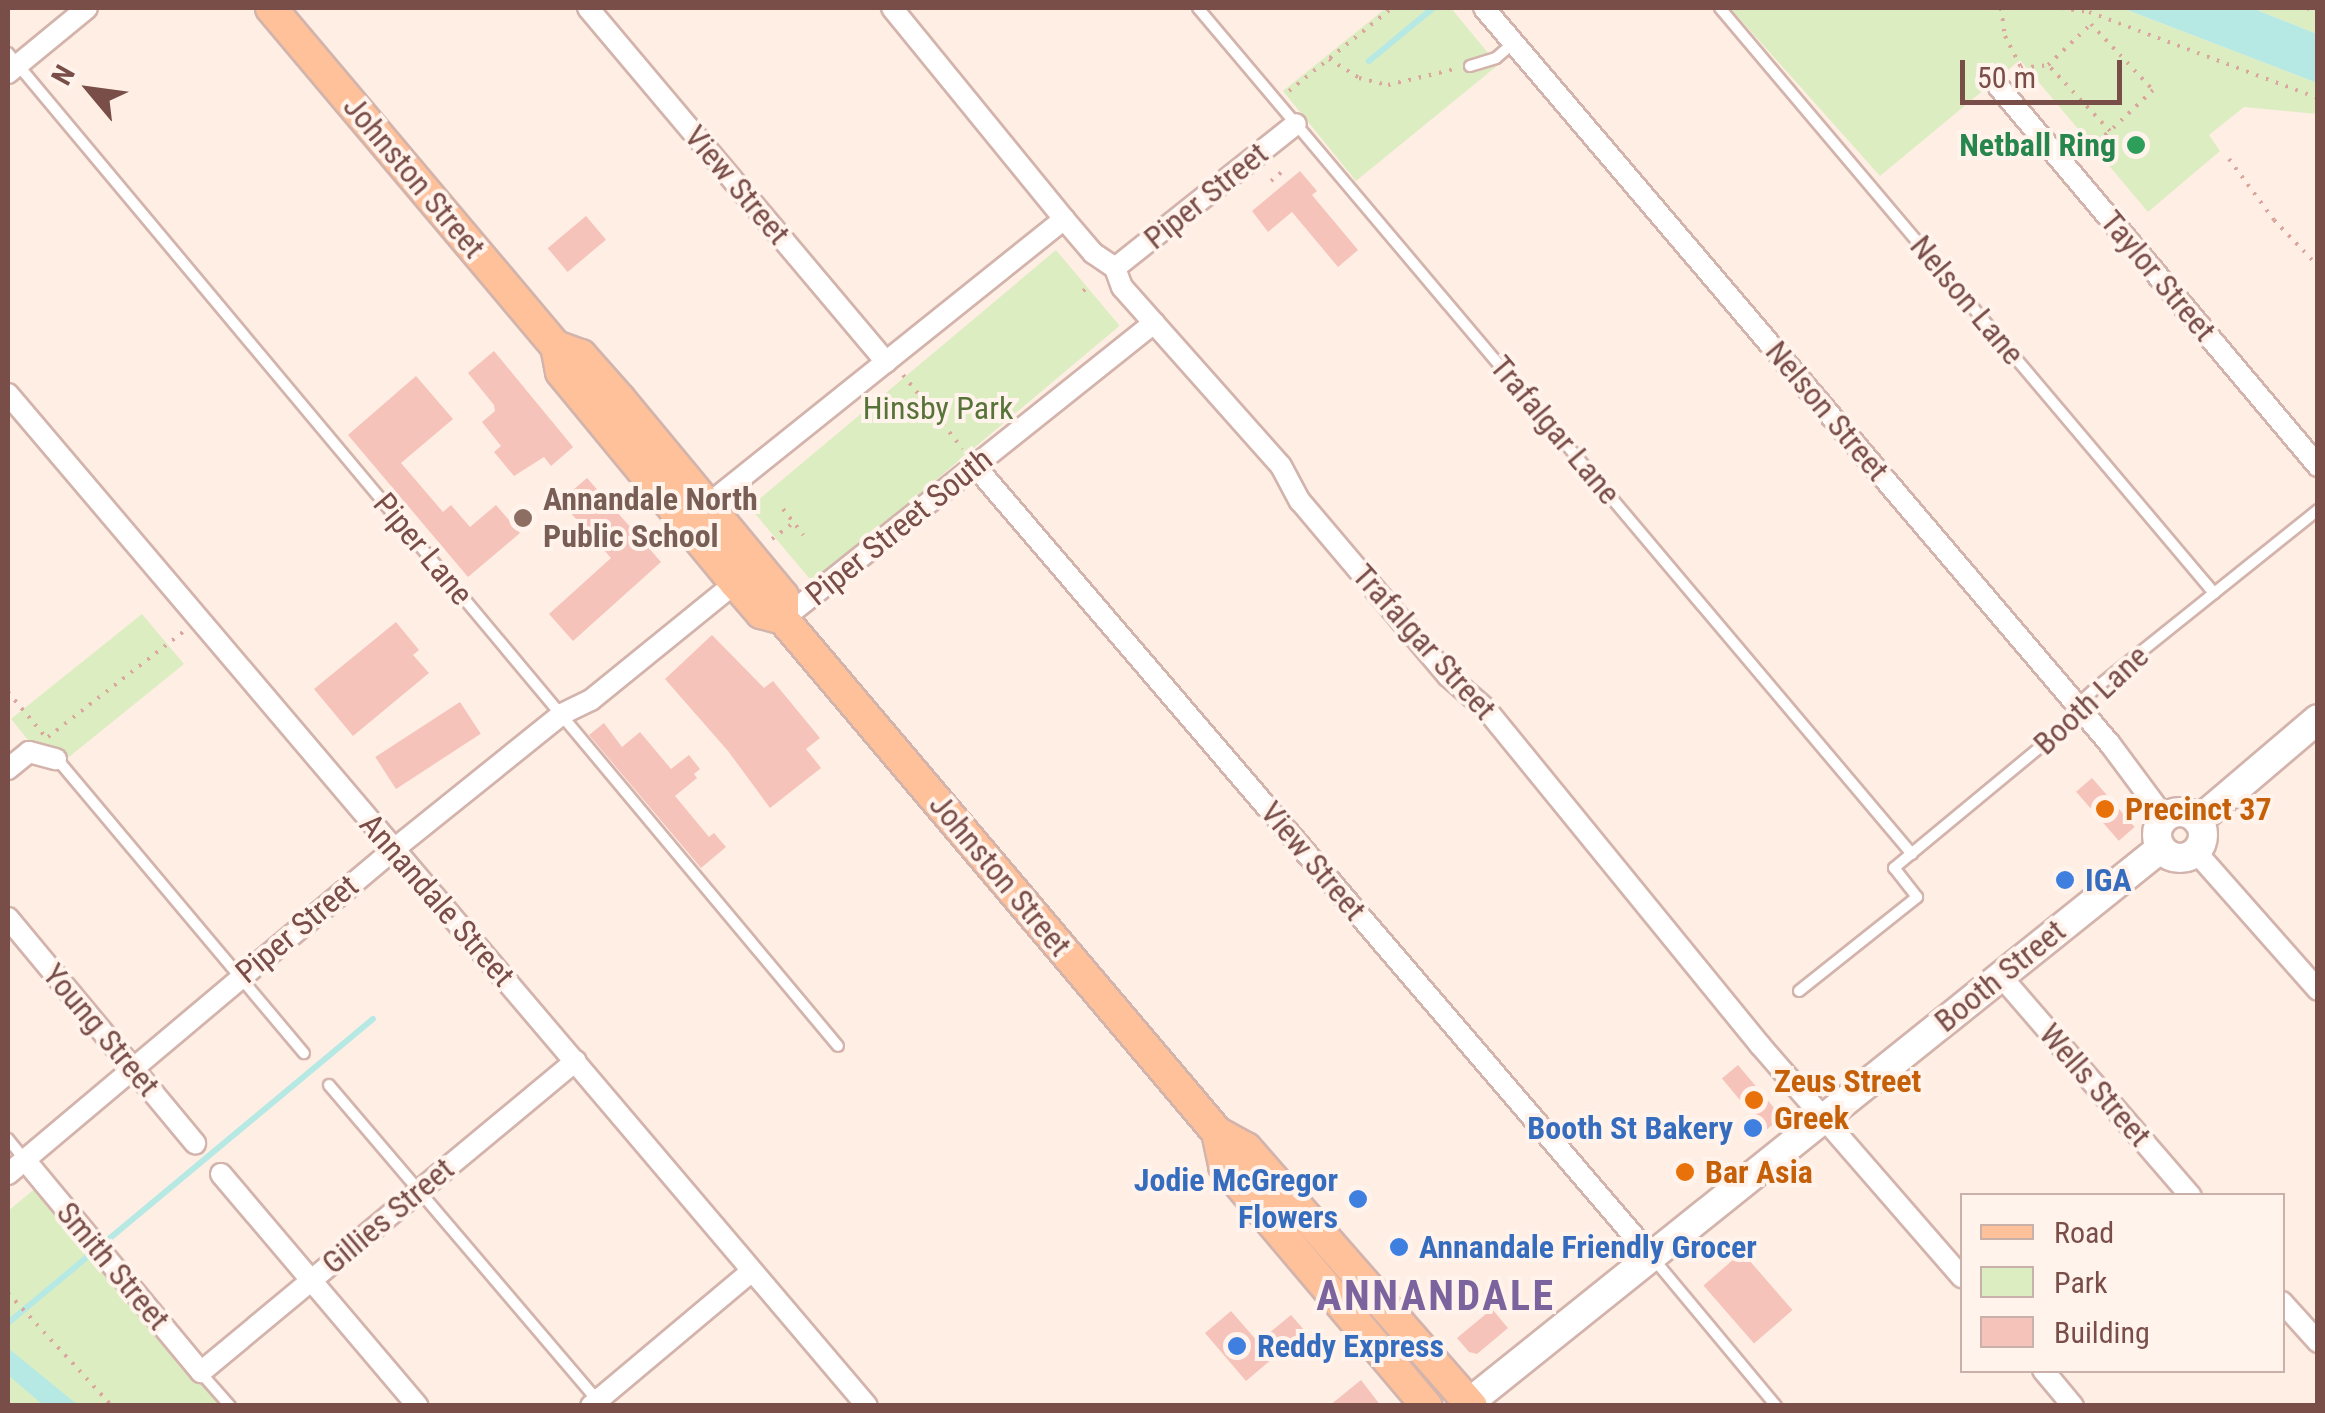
<!DOCTYPE html>
<style>
body{margin:0}
#map{position:relative;width:2325px;height:1413px;overflow:hidden;background:#feeee4;font-family:"Roboto Condensed",sans-serif}
div>[style]{position:absolute}
.green>*{inset:0;background:#ddedc2;transform-origin:0 0}
.water>*{inset:0;background:#b7e9e4}
.stream>*{height:6px;margin:-3px;padding:0 3px;transform-origin:3px;border-radius:3px;background:#b7e9e4}
.building>*{inset:0;background:#f5c3ba;transform-origin:0 0}
.path>*{height:4px;margin-top:-2px;transform-origin:0;background:repeating-linear-gradient(90deg,#dba69d 0 2.5px,transparent 0 10.5px)}
.roads{filter:drop-shadow(2px 0 #d3b4ac) drop-shadow(-2px 0 #d3b4ac) drop-shadow(0 2px #d3b4ac) drop-shadow(0 -2px #d3b4ac)}
.service>*{height:10px;margin:-5px;padding:0 5px;transform-origin:5px;border-radius:5px;background:#fff}
.minor>*{height:20px;margin:-10px;padding:0 10px;transform-origin:10px;border-radius:10px;background:#fff}
.secondary>*{height:28px;margin:-14px;padding:0 14px;transform-origin:14px;border-radius:14px;background:#fff}
.secondary>.ring{margin:-14px;padding:0;box-sizing:content-box;background:none;border:28px solid #fff;border-radius:50%}
.primary>*{height:30px;margin:-15px;padding:0 15px;transform-origin:15px;border-radius:15px;background:#ffc19a}
.dots>*{width:28px;height:28px;translate:-50% -50%;box-sizing:border-box;border:5px solid #fff3ec;border-radius:50%}
span{translate:-50% -50%;white-space:nowrap;text-align:center;line-height:1.15;-webkit-text-stroke:8px #fff3ec;paint-order:stroke}
.leisure-label{font-size:32px;color:#27864d;font-weight:700}
.right{translate:-100% -50%;text-align:right}
.street-label{font-size:32px;color:#794d48}
.park-label{font-size:32px;color:#587339}
.education-label{font-size:32px;color:#785e54;font-weight:700}
.left{translate:0 -50%;text-align:left}
.food-label{font-size:32px;color:#c56008;font-weight:700}
.shop-label{font-size:32px;color:#366cbe;font-weight:700}
.district-label{font-size:42px;color:#7b639d;font-weight:700;letter-spacing:2.5px}
.frame{position:absolute;inset:0;border:10px solid #794d48;pointer-events:none}
.legend{position:absolute;left:1960px;top:1193px;width:325px;height:180px;box-sizing:border-box;background:#fff3ec;border:2px solid #c9b1aa;margin:0;padding:12px 18px;list-style:none;font-size:30px;color:#794d48}
.legend li{display:flex;align-items:center;gap:20px;height:50px}
.legend b{width:50px;border:2px solid #c9b1aa}
.north{position:absolute;left:40px;top:40px;width:100px;height:100px;-webkit-text-stroke:8px #fff3ec;paint-order:stroke;rotate:299deg;font-size:28px;font-weight:700;line-height:40px;text-align:center;color:#794d48}
.north::after{content:'';display:block;margin:auto;width:35px;height:45px;background:#794d48;clip-path:polygon(50% 0,100% 100%,50% 72%,0 100%)}
.scale{position:absolute;left:1960px;top:60px;width:162px;height:45px;box-sizing:border-box;border:5px solid #794d48;border-top:0;padding-left:12px;font-size:30px;line-height:35px;white-space:nowrap;color:#794d48;-webkit-text-stroke:8px #fff3ec;paint-order:stroke}
</style>
<div id="map">
<div class="green">
<i style="clip-path:polygon(1386px 8px,1451px 8px,1498px 65px,1356px 181px,1283px 91px)"></i>
<i style="clip-path:polygon(1730px 8px,2122px 8px,2317px 83px,2317px 114px,2244px 107px,2209px 135px,2220px 151px,2148px 212px,2020px 60px,1880px 176px)"></i>
<i style="clip-path:polygon(2252px 8px,2317px 8px,2317px 34px)"></i>
<i style="left:1056px;top:250px;width:99px;height:400px;rotate:50deg"></i>
<i style="clip-path:polygon(142px 614px,184px 664px,69px 757px,61px 749px,33px 746px,11px 719px)"></i>
<i style="clip-path:polygon(43px 1182px,233px 1405px,8px 1406px,8px 1211px)"></i>
</div>
<div class="water">
<i style="clip-path:polygon(2122px 8px,2252px 8px,2317px 34px,2317px 83px)"></i>
<i style="clip-path:polygon(8px 1348px,78px 1405px,43px 1405px,8px 1375px)"></i>
</div>
<div class="stream">
<i style="left:1369px;top:61px;width:83px;rotate:-39.6deg"></i>
<i style="left:8px;top:1323px;width:475px;rotate:-39.8deg"></i>
</div>
<div class="building">
<i style="clip-path:polygon(1300px 171px,1317px 191px,1312px 195px,1358px 250px,1338px 267px,1292px 212px,1268px 232px,1252px 211px)"></i>
<i style="left:586px;top:216px;width:31px;height:50px;rotate:50deg"></i>
<i style="clip-path:polygon(494px 351px,573px 447px,551px 466px,544px 457px,514px 476px,494px 452px,501px 446px,482px 422px,495px 411px,494px 405px,468px 373px)"></i>
<i style="clip-path:polygon(416px 376px,453px 419px,401px 463px,443px 512px,451px 505px,470px 527px,496px 505px,520px 533px,468px 577px,348px 435px)"></i>
<i style="clip-path:polygon(587px 478px,661px 562px,573px 641px,549px 614px,611px 558px,560px 501px)"></i>
<i style="clip-path:polygon(396px 622px,419px 650px,413px 655px,429px 673px,353px 736px,314px 689px)"></i>
<i style="clip-path:polygon(712px 635px,764px 688px,773px 681px,820px 738px,806px 749px,821px 768px,770px 808px,728px 751px,665px 679px)"></i>
<i style="left:460px;top:702px;width:38px;height:101px;rotate:57deg"></i>
<i style="clip-path:polygon(604px 723px,622px 747px,640px 732px,671px 769px,689px 755px,700px 769px,694px 774px,697px 778px,675px 796px,709px 837px,714px 833px,726px 847px,701px 868px,589px 735px)"></i>
<i style="left:2092px;top:778px;width:65px;height:21px;rotate:49deg"></i>
<i style="left:1738px;top:1065px;width:68px;height:21px;rotate:50deg"></i>
<i style="left:1742px;top:1252px;width:77px;height:51px;rotate:49deg"></i>
<i style="clip-path:polygon(1492px 1309px,1508px 1328px,1477px 1354px,1469px 1352px,1457px 1338px)"></i>
<i style="clip-path:polygon(1231px 1311px,1258px 1342px,1291px 1315px,1305px 1331px,1246px 1381px,1205px 1333px)"></i>
<i style="clip-path:polygon(1361px 1380px,1381px 1406px,1329px 1406px)"></i>
</div>
<div class="path">
<i style="left:2001px;top:8px;width:28px;rotate:82deg"></i>
<i style="left:2005px;top:36px;width:36px;rotate:63deg"></i>
<i style="left:2021px;top:68px;width:11px;rotate:112deg"></i>
<i style="left:2061px;top:8px;width:28px;rotate:8deg"></i>
<i style="left:2089px;top:12px;width:245px;rotate:20.6deg"></i>
<i style="left:2307px;top:8px;width:12px;rotate:20deg"></i>
<i style="left:1329px;top:59px;width:36px;rotate:32deg"></i>
<i style="left:1359px;top:78px;width:30px;rotate:14deg"></i>
<i style="left:1388px;top:85px;width:69px;rotate:-13.4deg"></i>
<i style="left:2021px;top:68px;width:27px;rotate:-6deg"></i>
<i style="left:2048px;top:65px;width:59px;rotate:-43.6deg"></i>
<i style="left:2091px;top:24px;width:91px;rotate:46.8deg"></i>
<i style="left:2153px;top:90px;width:59px;rotate:136.4deg"></i>
<i style="left:2110px;top:131px;width:91px;rotate:-133.2deg"></i>
<i style="left:1289px;top:91px;width:132px;rotate:-38.9deg"></i>
<i style="left:2089px;top:149px;width:28px;rotate:-41deg"></i>
<i style="left:2229px;top:159px;width:76px;rotate:53.6deg"></i>
<i style="left:2274px;top:220px;width:64px;rotate:46.3deg"></i>
<i style="left:1271px;top:181px;width:17px;rotate:-40deg"></i>
<i style="left:1083px;top:291px;width:9px;rotate:-36deg"></i>
<i style="left:903px;top:375px;width:95px;rotate:51deg"></i>
<i style="left:783px;top:509px;width:33px;rotate:52deg"></i>
<i style="left:772px;top:539px;width:31px;rotate:-37deg"></i>
<i style="left:8px;top:692px;width:56px;rotate:50.1deg"></i>
<i style="left:48px;top:737px;width:171px;rotate:-37.9deg"></i>
<i style="left:8px;top:1293px;width:154px;rotate:47.4deg"></i>
</div>
<div class="roads">
<div class="service">
<i style="left:1198px;top:8px;width:1107px;rotate:49.84deg"></i>
<i style="left:1720px;top:8px;width:766px;rotate:49.82deg"></i>
<i style="left:8px;top:53px;width:1294px;rotate:50.11deg"></i>
<i style="left:1470px;top:66px;width:27px;rotate:-17deg"></i>
<i style="left:1496px;top:58px;width:23px;rotate:-41deg"></i>
<i style="left:57px;top:759px;width:384px;rotate:50deg"></i>
<i style="left:1799px;top:991px;width:151px;rotate:-38.5deg"></i>
<i style="left:1917px;top:897px;width:37px;rotate:-128deg"></i>
<i style="left:1894px;top:868px;width:231px;rotate:-39.6deg"></i>
<i style="left:2072px;top:721px;width:25px;rotate:-61deg"></i>
<i style="left:2084px;top:699px;width:18px;rotate:-43deg"></i>
<i style="left:2097px;top:687px;width:283px;rotate:-38.7deg"></i>
<i style="left:329px;top:1085px;width:414px;rotate:49.6deg"></i>
<i style="left:8px;top:1139px;width:27px;rotate:51deg"></i>
<i style="left:1652px;top:1257px;width:194px;rotate:50.2deg"></i>
<i style="left:201px;top:1373px;width:44px;rotate:48.7deg"></i>
</div>
<div class="minor">
<i style="left:588px;top:8px;width:463px;rotate:49.9deg"></i>
<i style="left:892px;top:8px;width:272px;rotate:50.8deg"></i>
<i style="left:1064px;top:219px;width:45px;rotate:49.5deg"></i>
<i style="left:1093px;top:253px;width:27px;rotate:34deg"></i>
<i style="left:1115px;top:268px;width:20px;rotate:70deg"></i>
<i style="left:1122px;top:287px;width:239px;rotate:48.4deg"></i>
<i style="left:1281px;top:466px;width:40px;rotate:62deg"></i>
<i style="left:1300px;top:501px;width:229px;rotate:49.8deg"></i>
<i style="left:1448px;top:676px;width:50px;rotate:41deg"></i>
<i style="left:1486px;top:709px;width:434px;rotate:50.8deg"></i>
<i style="left:1760px;top:1045px;width:308px;rotate:49deg"></i>
<i style="left:1484px;top:8px;width:966px;rotate:49.62deg"></i>
<i style="left:2110px;top:744px;width:92px;rotate:53.4deg"></i>
<i style="left:8px;top:73px;width:102px;rotate:-39.4deg"></i>
<i style="left:1998px;top:86px;width:497px;rotate:49.9deg"></i>
<i style="left:1115px;top:268px;width:231px;rotate:-38.5deg"></i>
<i style="left:8px;top:394px;width:1327px;rotate:49.67deg"></i>
<i style="left:975px;top:466px;width:1040px;rotate:49.45deg"></i>
<i style="left:706px;top:506px;width:459px;rotate:-38.7deg"></i>
<i style="left:783px;top:619px;width:475px;rotate:-38.6deg"></i>
<i style="left:8px;top:769px;width:27px;rotate:-39deg"></i>
<i style="left:29px;top:752px;width:28px;rotate:15deg"></i>
<i style="left:2196px;top:852px;width:184px;rotate:48.5deg"></i>
<i style="left:8px;top:918px;width:293px;rotate:50.3deg"></i>
<i style="left:2000px;top:975px;width:292px;rotate:49.2deg"></i>
<i style="left:25px;top:1160px;width:276px;rotate:50.3deg"></i>
<i style="left:201px;top:1372px;width:487px;rotate:-39.7deg"></i>
<i style="left:8px;top:1174px;width:503px;rotate:-40.08deg"></i>
<i style="left:393px;top:850px;width:217px;rotate:-38.8deg"></i>
<i style="left:562px;top:714px;width:32px;rotate:-26deg"></i>
<i style="left:591px;top:700px;width:186px;rotate:-39.1deg"></i>
<i style="left:221px;top:1174px;width:304px;rotate:49.7deg"></i>
<i style="left:2282px;top:1302px;width:54px;rotate:48deg"></i>
<i style="left:2043px;top:1370px;width:47px;rotate:50.2deg"></i>
<i style="left:591px;top:1406px;width:210px;rotate:-40deg"></i>
</div>
<div class="secondary">
<i class="ring" style="left:2157px;top:812px;width:18px;height:18px"></i>
<i style="left:2198px;top:821px;width:157px;rotate:-40.4deg"></i>
<i style="left:1465px;top:1406px;width:892px;rotate:-38.72deg"></i>
</div>
<div class="primary">
<i style="left:271px;top:8px;width:442px;rotate:49.9deg"></i>
<i style="left:556px;top:346px;width:27px;rotate:20deg"></i>
<i style="left:581px;top:355px;width:59px;rotate:48.4deg"></i>
<i style="left:620px;top:399px;width:256px;rotate:50.4deg"></i>
<i style="left:783px;top:596px;width:23px;rotate:90deg"></i>
<i style="left:556px;top:346px;width:26px;rotate:79deg"></i>
<i style="left:561px;top:372px;width:273px;rotate:50.5deg"></i>
<i style="left:735px;top:583px;width:40px;rotate:49deg"></i>
<i style="left:761px;top:613px;width:23px;rotate:15deg"></i>
<i style="left:783px;top:619px;width:672px;rotate:49.77deg"></i>
<i style="left:1217px;top:1132px;width:33px;rotate:29deg"></i>
<i style="left:1246px;top:1148px;width:343px;rotate:48.8deg"></i>
<i style="left:1217px;top:1132px;width:35px;rotate:78deg"></i>
<i style="left:1224px;top:1166px;width:314px;rotate:49.8deg"></i>
</div>
</div>
<div class="dots">
<i style="left:2136px;top:145px;background:#2e9e5b"></i>
<i style="left:523px;top:518px;background:#8d6e63"></i>
<i style="left:2105px;top:809px;background:#e8710a"></i>
<i style="left:2065px;top:880px;background:#3f7fe0"></i>
<i style="left:1754px;top:1100px;background:#e8710a"></i>
<i style="left:1753px;top:1128px;background:#3f7fe0"></i>
<i style="left:1685px;top:1172px;background:#e8710a"></i>
<i style="left:1358px;top:1199px;background:#3f7fe0"></i>
<i style="left:1399px;top:1247px;background:#3f7fe0"></i>
<i style="left:1237px;top:1346px;background:#3f7fe0"></i>
</div>
<div class="leisure-label">
<span class="right" style="left:2116px;top:145px">Netball Ring</span>
</div>
<div class="street-label">
<span style="left:414px;top:177px;rotate:50deg">Johnston Street</span>
<span style="left:737px;top:185px;rotate:50deg">View Street</span>
<span style="left:1206px;top:196px;rotate:-39deg">Piper Street</span>
<span style="left:2158px;top:276px;rotate:50deg">Taylor Street</span>
<span style="left:1967px;top:300px;rotate:50deg">Nelson Lane</span>
<span style="left:1827px;top:411px;rotate:50deg">Nelson Street</span>
<span style="left:1555px;top:430px;rotate:50deg">Trafalgar Lane</span>
<span style="left:899px;top:527px;rotate:-39deg">Piper Street South</span>
<span style="left:423px;top:549px;rotate:50deg">Piper Lane</span>
<span style="left:1424px;top:642px;rotate:48deg">Trafalgar Street</span>
<span style="left:2091px;top:700px;rotate:-43deg">Booth Lane</span>
<span style="left:1313px;top:861px;rotate:50deg">View Street</span>
<span style="left:1000px;top:875px;rotate:50deg">Johnston Street</span>
<span style="left:437px;top:900px;rotate:49deg">Annandale Street</span>
<span style="left:297px;top:929px;rotate:-40deg">Piper Street</span>
<span style="left:2000px;top:976px;rotate:-39deg">Booth Street</span>
<span style="left:101px;top:1030px;rotate:50deg">Young Street</span>
<span style="left:2095px;top:1085px;rotate:49deg">Wells Street</span>
<span style="left:388px;top:1216px;rotate:-40deg">Gillies Street</span>
<span style="left:113px;top:1266px;rotate:50deg">Smith Street</span>
</div>
<div class="park-label">
<span style="left:938px;top:408px">Hinsby Park</span>
</div>
<div class="education-label">
<span class="left" style="left:543px;top:518px">Annandale North<br>Public School</span>
</div>
<div class="food-label">
<span class="left" style="left:2125px;top:809px">Precinct 37</span>
<span class="left" style="left:1774px;top:1100px">Zeus Street<br>Greek</span>
<span class="left" style="left:1705px;top:1172px">Bar Asia</span>
</div>
<div class="shop-label">
<span class="left" style="left:2085px;top:880px">IGA</span>
<span class="right" style="left:1733px;top:1128px">Booth St Bakery</span>
<span class="right" style="left:1338px;top:1199px">Jodie McGregor<br>Flowers</span>
<span class="left" style="left:1419px;top:1247px">Annandale Friendly Grocer</span>
<span class="left" style="left:1257px;top:1346px">Reddy Express</span>
</div>
<div class="district-label">
<span style="left:1436px;top:1296px">ANNANDALE</span>
</div>
<div class="frame"></div>
<ul class="legend">
<li><b style="height:12px;background:#ffc19a"></b>Road</li>
<li><b style="height:28px;background:#ddedc2"></b>Park</li>
<li><b style="height:28px;background:#f5c3ba"></b>Building</li>
</ul>
<div class="north">N</div>
<div class="scale">50 m</div>
</div>
